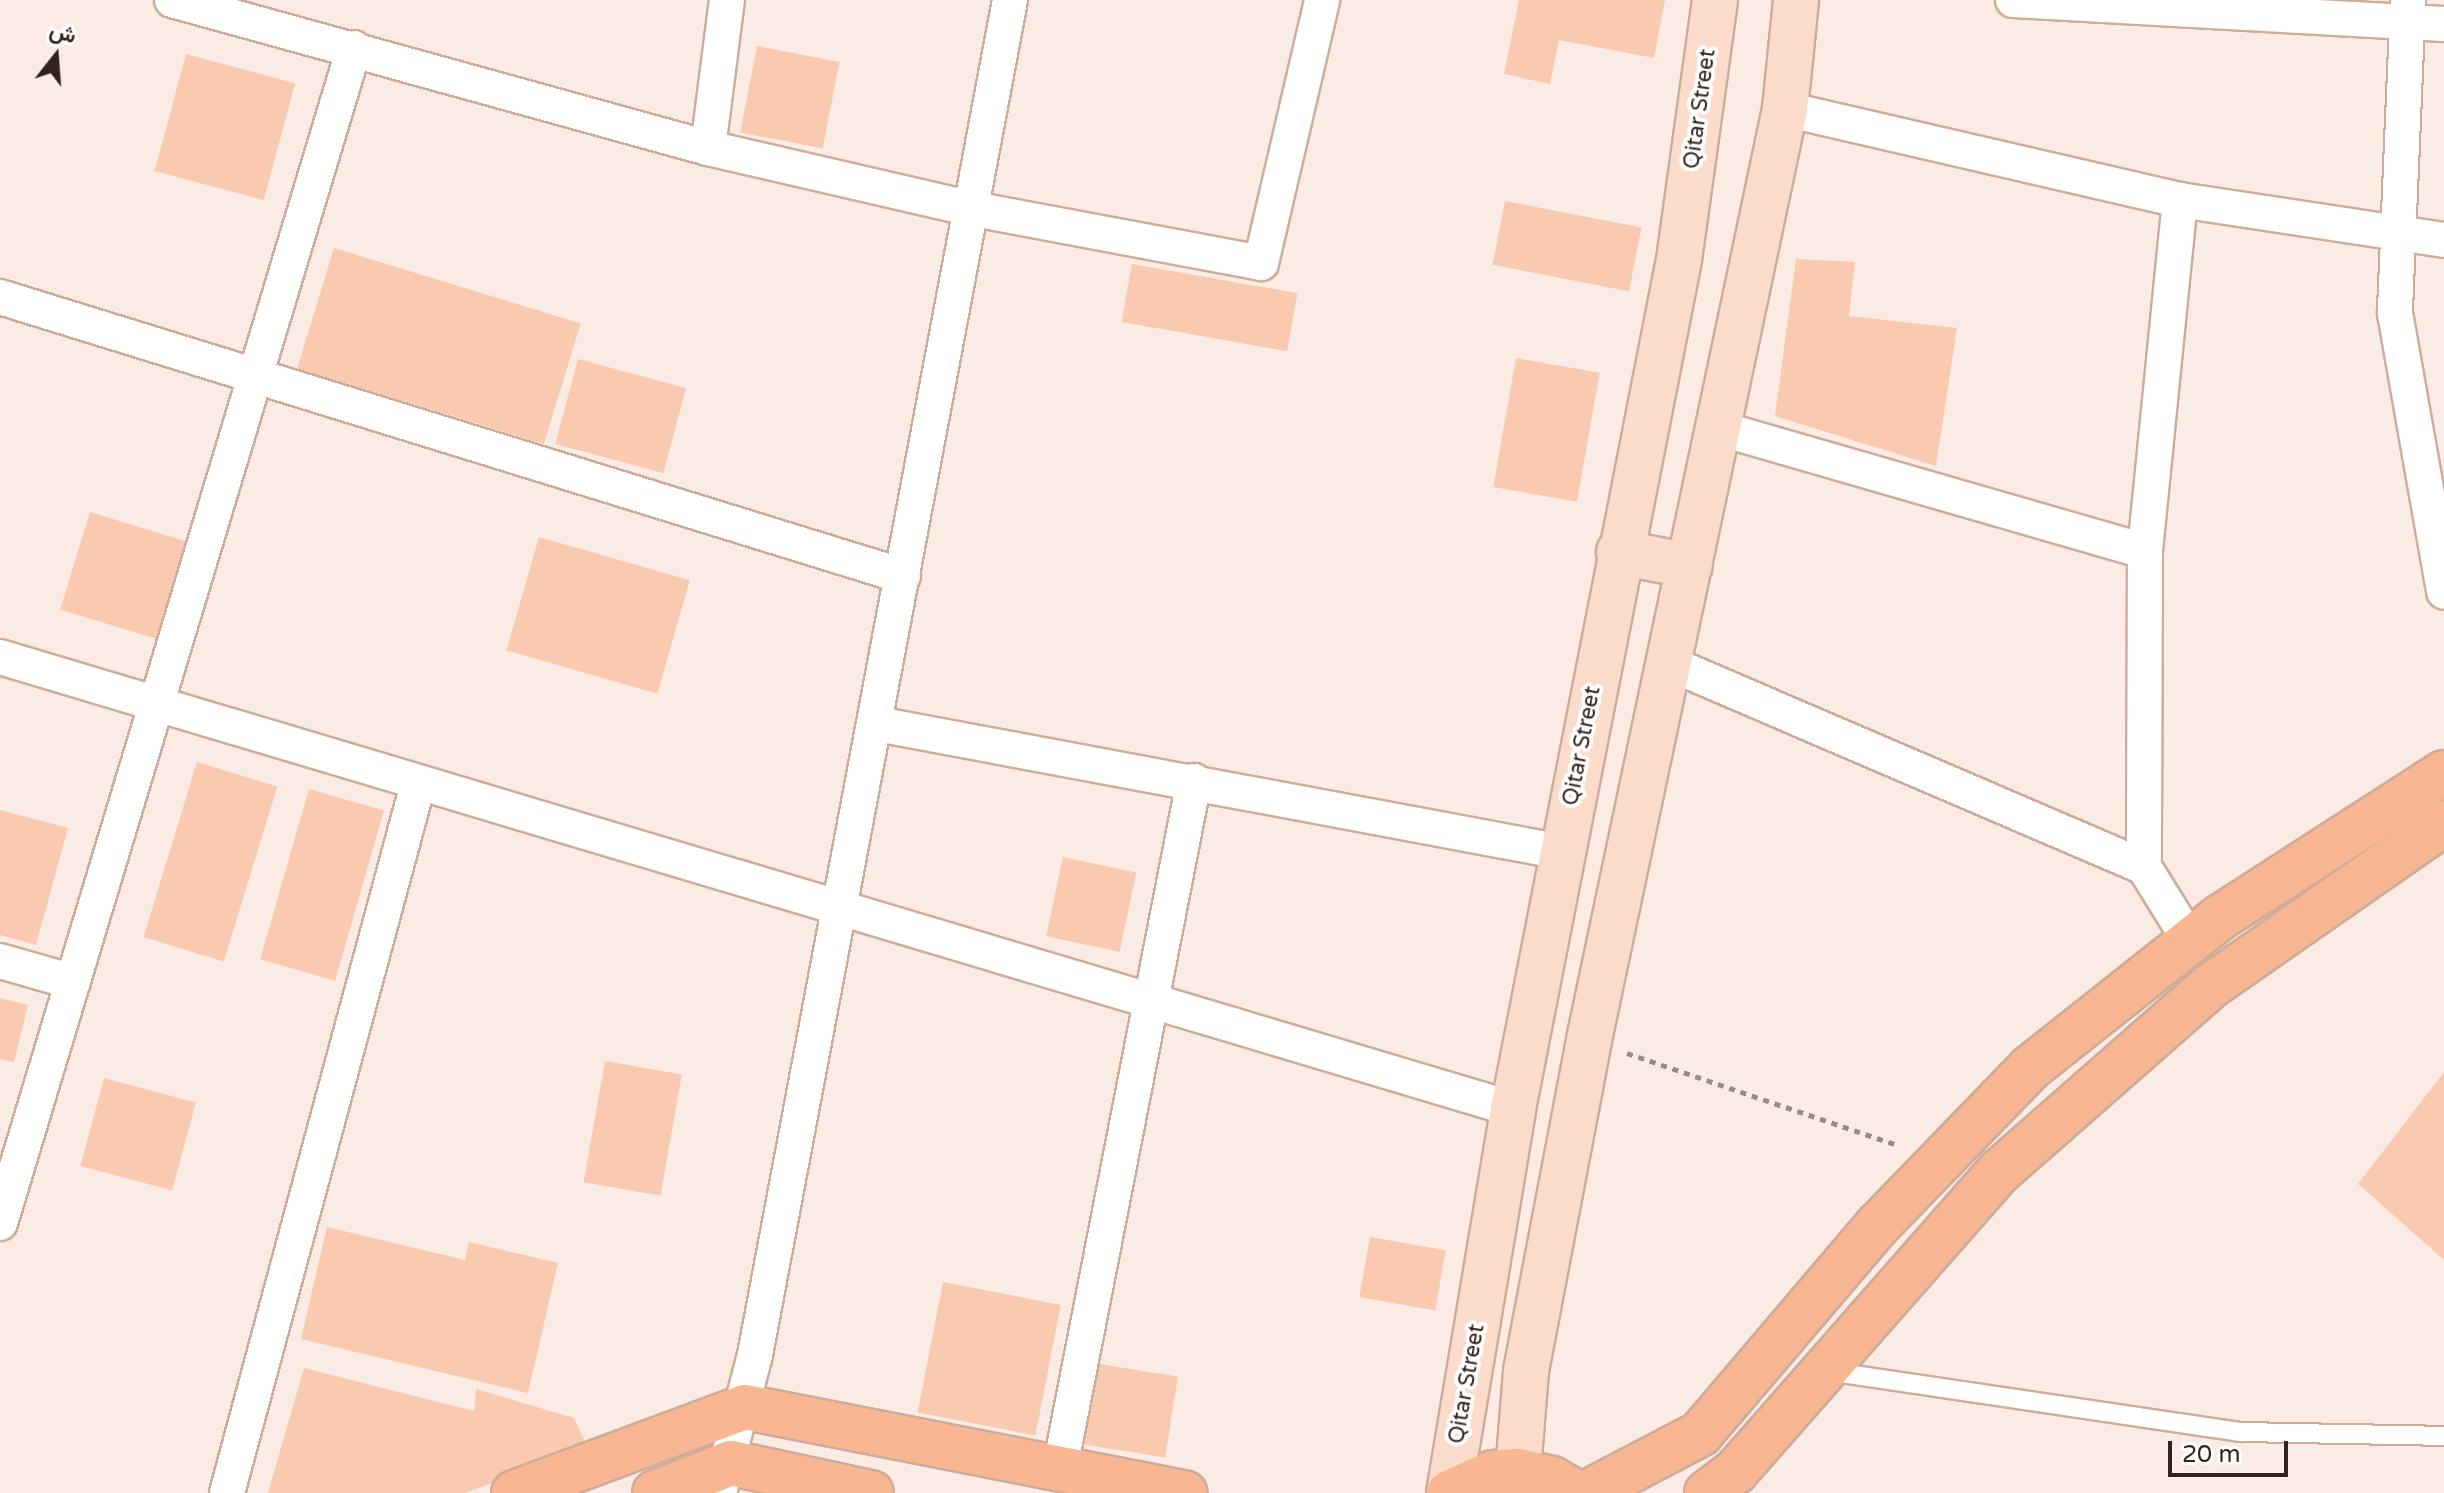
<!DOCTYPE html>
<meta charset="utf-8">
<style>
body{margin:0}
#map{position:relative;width:2444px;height:1493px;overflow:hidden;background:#faebe4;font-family:"Varela Round",Vazirmatn,sans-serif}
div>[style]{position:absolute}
.building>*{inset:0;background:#facab0;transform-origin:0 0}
.path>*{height:5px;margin-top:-2.5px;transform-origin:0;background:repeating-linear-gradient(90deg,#998b84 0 6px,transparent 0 12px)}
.roads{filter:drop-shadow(2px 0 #ceac99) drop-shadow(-2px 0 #ceac99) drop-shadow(0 2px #ceac99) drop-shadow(0 -2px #ceac99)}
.lane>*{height:18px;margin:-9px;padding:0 9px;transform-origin:9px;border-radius:9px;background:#fff}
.street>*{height:34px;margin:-17px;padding:0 17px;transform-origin:17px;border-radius:17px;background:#fff}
.secondary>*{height:44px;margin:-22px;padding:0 22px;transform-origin:22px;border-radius:22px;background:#fbdbc9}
.primary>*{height:44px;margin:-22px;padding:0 22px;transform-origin:22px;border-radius:22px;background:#f8b692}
span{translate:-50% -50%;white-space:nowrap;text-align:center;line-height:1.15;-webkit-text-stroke:8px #fff;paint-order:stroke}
.street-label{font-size:22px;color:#30231c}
.north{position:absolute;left:16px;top:16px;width:80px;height:80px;-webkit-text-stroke:6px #fff;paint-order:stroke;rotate:17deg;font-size:22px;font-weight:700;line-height:32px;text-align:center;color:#30231c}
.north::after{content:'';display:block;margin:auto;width:28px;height:36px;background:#30231c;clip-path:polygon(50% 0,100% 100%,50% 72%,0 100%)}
.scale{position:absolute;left:2168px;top:1441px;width:120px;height:36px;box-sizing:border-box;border:4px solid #30231c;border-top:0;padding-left:10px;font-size:24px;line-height:28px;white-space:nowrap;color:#30231c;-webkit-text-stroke:6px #fff;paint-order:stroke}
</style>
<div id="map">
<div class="building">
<i style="clip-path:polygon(1519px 0,1665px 0,1654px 58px,1559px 40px,1550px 84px,1504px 74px)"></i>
<i style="left:757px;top:46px;width:84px;height:88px;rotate:11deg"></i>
<i style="left:186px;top:54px;width:113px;height:121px;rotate:15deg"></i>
<i style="left:1505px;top:201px;width:139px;height:65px;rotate:11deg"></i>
<i style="left:334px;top:248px;width:258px;height:126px;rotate:17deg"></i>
<i style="clip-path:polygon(1796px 259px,1855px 262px,1849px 316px,1957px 328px,1936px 466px,1775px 416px)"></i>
<i style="left:1132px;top:264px;width:168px;height:59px;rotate:10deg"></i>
<i style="left:1516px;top:358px;width:85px;height:131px;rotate:10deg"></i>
<i style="left:578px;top:359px;width:112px;height:88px;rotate:15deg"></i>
<i style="left:90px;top:512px;width:100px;height:102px;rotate:17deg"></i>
<i style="left:539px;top:537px;width:157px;height:118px;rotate:16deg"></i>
<i style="left:197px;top:762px;width:84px;height:183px;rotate:17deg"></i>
<i style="left:309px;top:789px;width:78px;height:177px;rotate:16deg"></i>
<i style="clip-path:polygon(0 810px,68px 828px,36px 945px,0 935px)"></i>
<i style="left:1063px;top:857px;width:75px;height:81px;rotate:12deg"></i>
<i style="clip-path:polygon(0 998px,28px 1005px,14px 1062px,0 1059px)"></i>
<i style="left:605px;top:1061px;width:78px;height:123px;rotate:10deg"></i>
<i style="clip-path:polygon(2444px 1072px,2444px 1260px,2358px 1184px)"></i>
<i style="left:104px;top:1078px;width:95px;height:91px;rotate:15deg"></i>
<i style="clip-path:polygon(327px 1227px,465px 1260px,469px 1242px,558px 1263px,528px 1393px,301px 1339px)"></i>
<i style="left:1370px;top:1237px;width:77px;height:61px;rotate:10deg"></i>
<i style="left:943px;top:1282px;width:120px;height:133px;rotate:11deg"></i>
<i style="left:1093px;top:1363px;width:86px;height:82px;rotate:9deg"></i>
<i style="clip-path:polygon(304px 1368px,474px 1411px,476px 1389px,574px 1418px,587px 1446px,466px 1493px,268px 1493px)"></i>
</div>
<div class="path">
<i style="left:1627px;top:1053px;width:286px;rotate:18.8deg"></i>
</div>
<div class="roads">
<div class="lane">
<i style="left:1827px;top:1371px;width:418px;rotate:8.4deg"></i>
<i style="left:2241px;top:1432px;width:203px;rotate:1.1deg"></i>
</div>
<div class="street">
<i style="left:172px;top:0;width:556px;rotate:15.44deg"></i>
<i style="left:708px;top:148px;width:267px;rotate:13deg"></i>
<i style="left:968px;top:208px;width:298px;rotate:10.6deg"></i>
<i style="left:1261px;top:263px;width:270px;rotate:-76.9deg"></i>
<i style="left:2013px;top:0;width:432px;rotate:3.2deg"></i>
<i style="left:2408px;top:0;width:313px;rotate:92.4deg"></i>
<i style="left:2395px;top:313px;width:283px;rotate:80deg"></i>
<i style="left:1785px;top:109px;width:405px;rotate:13deg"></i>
<i style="left:2180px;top:200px;width:267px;rotate:8.6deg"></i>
<i style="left:708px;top:148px;width:149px;rotate:-82.7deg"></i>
<i style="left:2180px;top:200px;width:353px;rotate:95.7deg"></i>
<i style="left:2145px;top:551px;width:316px;rotate:90.2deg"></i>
<i style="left:2144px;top:867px;width:87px;rotate:58.1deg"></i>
<i style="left:0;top:297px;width:945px;rotate:17.17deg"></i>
<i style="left:1718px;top:428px;width:444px;rotate:16.1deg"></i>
<i style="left:0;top:657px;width:1579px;rotate:16.63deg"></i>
<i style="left:1671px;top:664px;width:515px;rotate:23.23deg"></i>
<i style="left:877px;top:724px;width:697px;rotate:10.58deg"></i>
<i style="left:0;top:961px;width:76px;rotate:16deg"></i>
<i style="left:0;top:1223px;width:1227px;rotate:-73.23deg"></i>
<i style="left:1060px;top:1468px;width:700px;rotate:-78.96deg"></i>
<i style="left:227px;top:1493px;width:734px;rotate:-74.92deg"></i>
<i style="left:719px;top:1493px;width:143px;rotate:-75.4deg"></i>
<i style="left:755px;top:1355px;width:1379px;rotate:-79.34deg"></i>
</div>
<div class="secondary">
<i style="left:1619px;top:552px;width:72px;rotate:11.2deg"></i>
<i style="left:1518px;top:1471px;width:100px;rotate:-85.4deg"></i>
<i style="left:1526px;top:1371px;width:337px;rotate:-79.2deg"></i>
<i style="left:1589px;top:1040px;width:951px;rotate:-78.11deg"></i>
<i style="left:1785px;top:109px;width:110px;rotate:-84.2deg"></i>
<i style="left:1449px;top:1493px;width:389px;rotate:-80.5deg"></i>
<i style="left:1513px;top:1109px;width:865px;rotate:-78.94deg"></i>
<i style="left:1679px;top:260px;width:262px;rotate:-82.1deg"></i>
</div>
<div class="primary">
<i style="left:514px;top:1493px;width:246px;rotate:-20.4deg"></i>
<i style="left:745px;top:1407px;width:448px;rotate:11.1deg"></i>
<i style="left:655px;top:1493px;width:82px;rotate:-21.5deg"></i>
<i style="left:731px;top:1463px;width:143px;rotate:12.1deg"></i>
<i style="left:1449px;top:1493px;width:48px;rotate:-24.4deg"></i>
<i style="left:1493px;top:1473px;width:25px;rotate:-5deg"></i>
<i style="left:1518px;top:1471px;width:35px;rotate:13deg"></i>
<i style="left:1552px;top:1479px;width:28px;rotate:30deg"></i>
<i style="left:1587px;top:1493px;width:127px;rotate:-27.6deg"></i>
<i style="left:1700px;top:1434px;width:276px;rotate:-49.6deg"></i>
<i style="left:1879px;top:1224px;width:217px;rotate:-45.9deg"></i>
<i style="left:2030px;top:1068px;width:241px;rotate:-38.4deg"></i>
<i style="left:2219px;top:918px;width:268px;rotate:-32.8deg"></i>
<i style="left:1707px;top:1493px;width:36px;rotate:-37deg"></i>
<i style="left:1736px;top:1471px;width:400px;rotate:-48.7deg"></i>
<i style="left:2000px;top:1171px;width:282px;rotate:-41.3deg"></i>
<i style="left:2212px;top:985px;width:283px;rotate:-34.9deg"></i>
</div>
</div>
<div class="street-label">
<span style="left:1700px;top:109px;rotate:-82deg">Qitar Street</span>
<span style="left:1582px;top:746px;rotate:-79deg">Qitar Street</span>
<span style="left:1467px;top:1384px;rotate:-80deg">Qitar Street</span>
</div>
<div class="north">ش</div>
<div class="scale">20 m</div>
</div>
